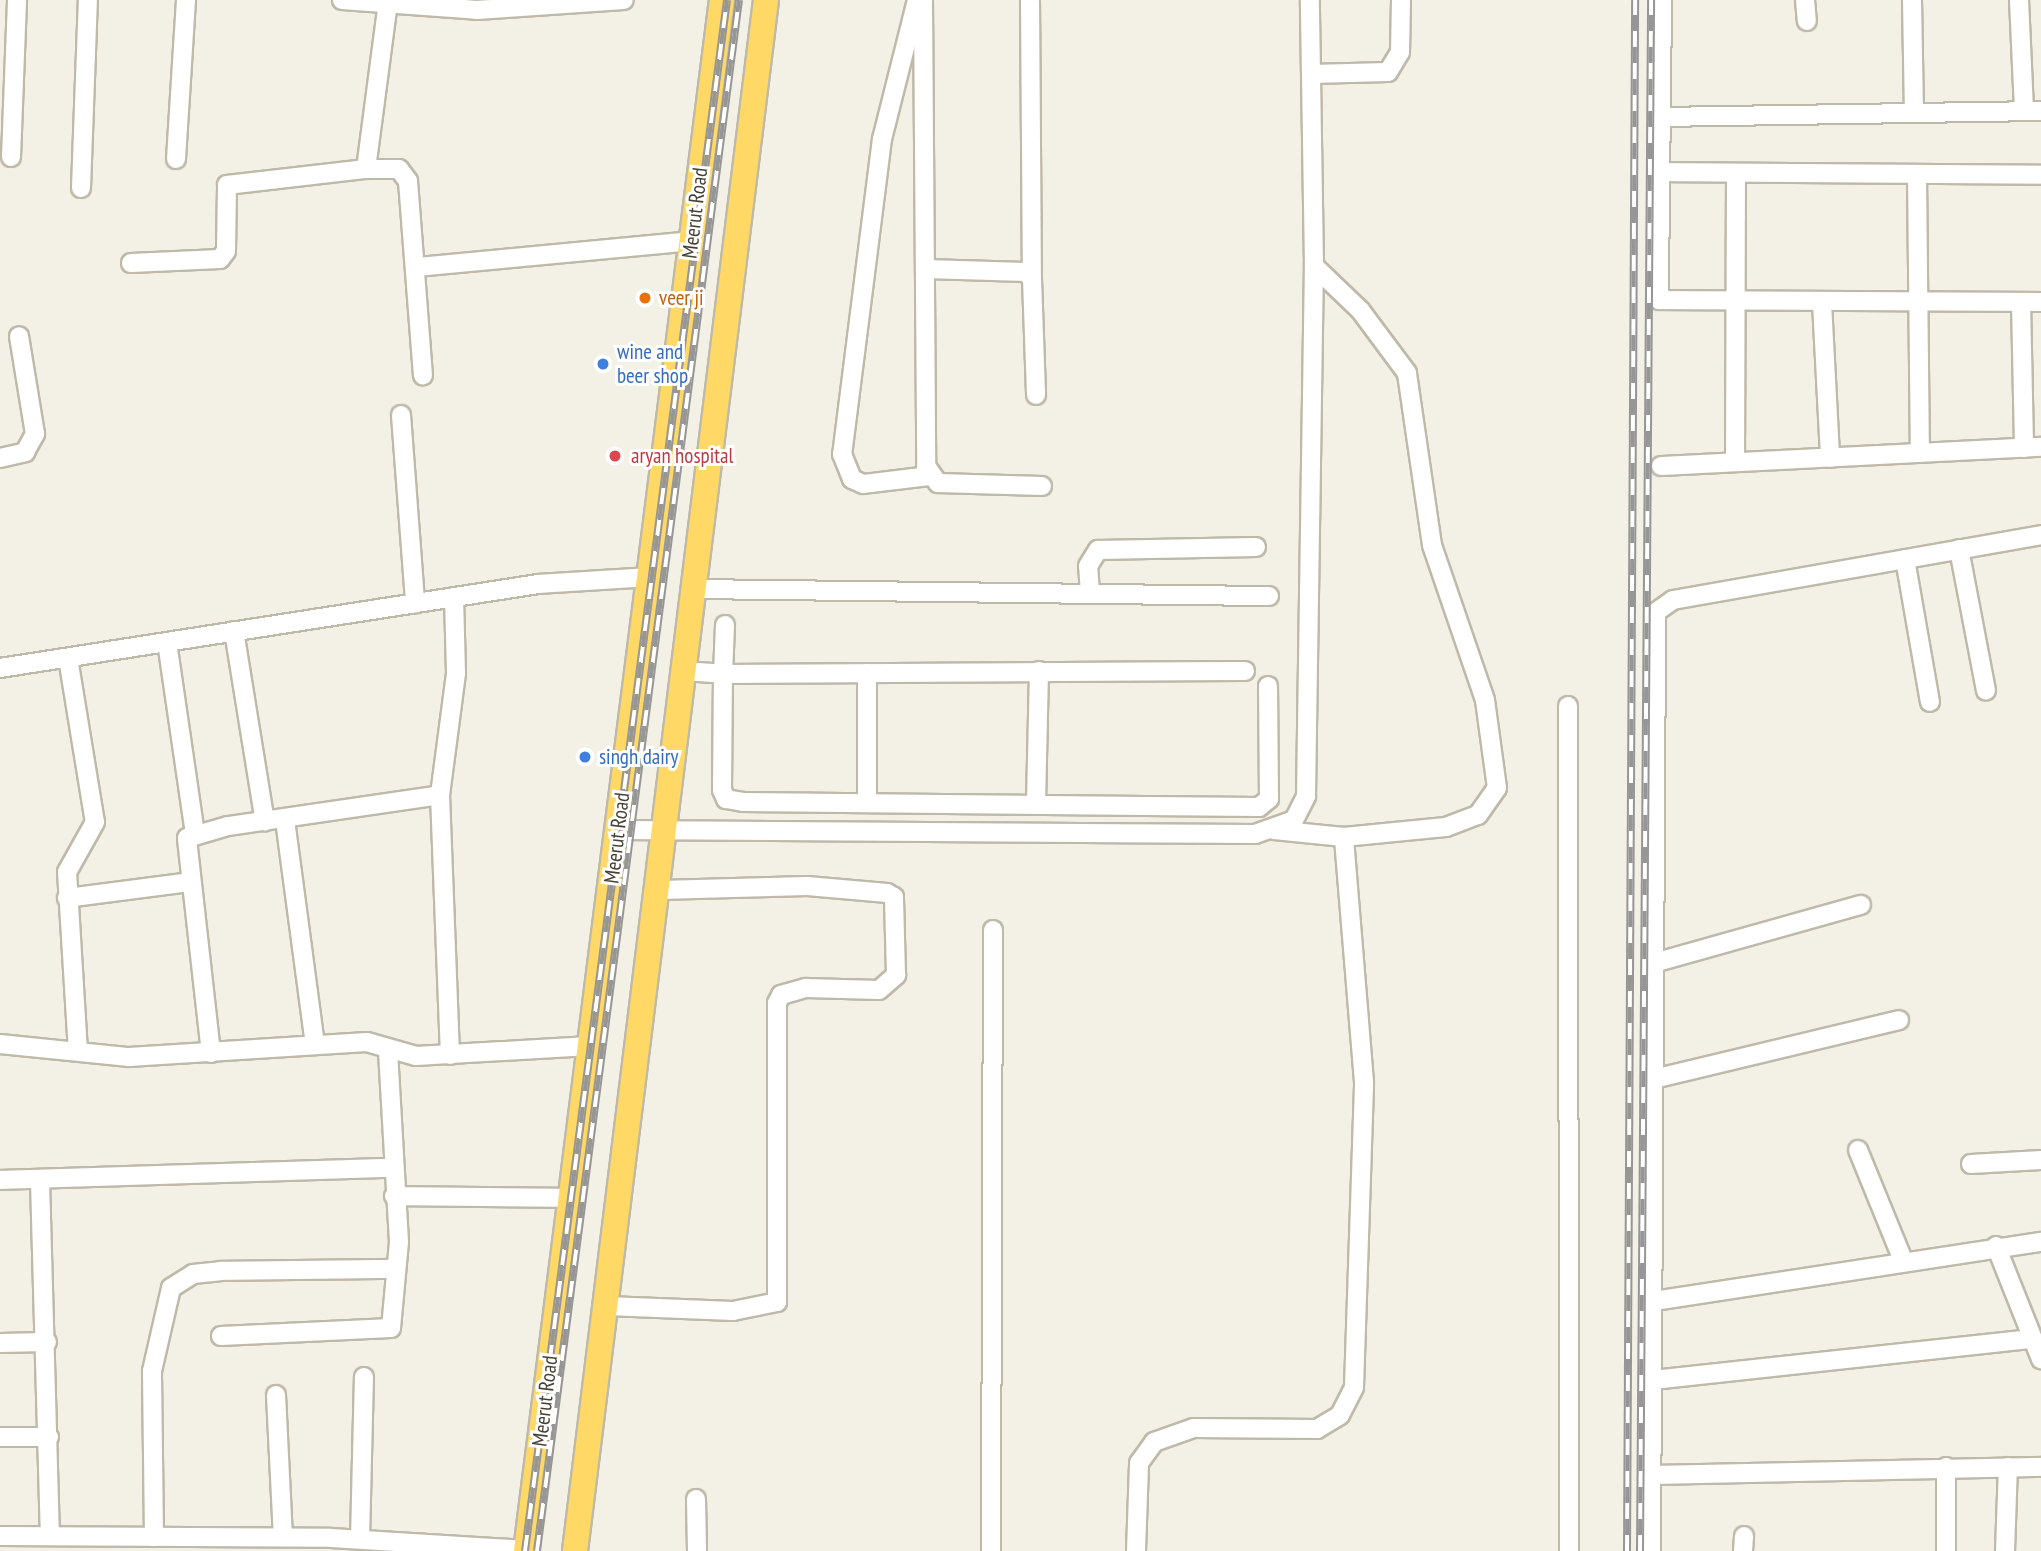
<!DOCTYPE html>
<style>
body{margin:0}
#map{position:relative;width:2041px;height:1551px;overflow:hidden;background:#f3f0e6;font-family:"PT Sans Narrow",sans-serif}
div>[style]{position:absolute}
.roads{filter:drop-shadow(2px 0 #bfb9a9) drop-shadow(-2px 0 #bfb9a9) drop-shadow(0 2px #bfb9a9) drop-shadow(0 -2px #bfb9a9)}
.minor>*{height:18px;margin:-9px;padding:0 9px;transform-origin:9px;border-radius:9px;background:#fff}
.highway>*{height:24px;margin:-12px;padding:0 12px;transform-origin:12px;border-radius:12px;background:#ffd865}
.rail>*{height:8px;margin-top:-4px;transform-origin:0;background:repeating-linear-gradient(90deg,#fff 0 16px,#969696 0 32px);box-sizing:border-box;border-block:2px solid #969696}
.dots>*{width:19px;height:19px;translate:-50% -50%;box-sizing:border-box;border:4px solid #fff;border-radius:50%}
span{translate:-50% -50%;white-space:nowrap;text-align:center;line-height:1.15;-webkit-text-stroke:6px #fff;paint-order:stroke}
.street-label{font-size:21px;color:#464135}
.food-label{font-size:21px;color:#c56008}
.left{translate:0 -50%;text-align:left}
.shop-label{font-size:21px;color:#366cbe}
.health-label{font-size:21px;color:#be3a42}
</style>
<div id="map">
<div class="roads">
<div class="minor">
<i style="left:342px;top:0;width:135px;rotate:4.2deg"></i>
<i style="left:477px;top:10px;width:147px;rotate:-3.9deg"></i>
<i style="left:917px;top:0;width:143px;rotate:104.1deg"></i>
<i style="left:882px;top:139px;width:318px;rotate:97.2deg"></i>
<i style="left:842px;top:454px;width:27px;rotate:68deg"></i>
<i style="left:852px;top:479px;width:12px;rotate:24deg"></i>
<i style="left:863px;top:484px;width:66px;rotate:-6.9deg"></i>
<i style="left:923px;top:0;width:466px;rotate:89.6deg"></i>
<i style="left:926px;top:466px;width:21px;rotate:55deg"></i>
<i style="left:938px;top:483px;width:104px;rotate:1.7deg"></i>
<i style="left:1030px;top:0;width:279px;rotate:89.6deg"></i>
<i style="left:1662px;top:0;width:300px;rotate:90.6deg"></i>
<i style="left:1659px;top:300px;width:382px;rotate:0.3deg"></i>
<i style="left:1805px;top:0;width:21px;rotate:85deg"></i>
<i style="left:1912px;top:0;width:111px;rotate:89deg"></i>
<i style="left:2019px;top:0;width:111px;rotate:87.4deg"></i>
<i style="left:1311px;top:74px;width:77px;rotate:-1.5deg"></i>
<i style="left:1388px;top:72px;width:23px;rotate:-59deg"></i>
<i style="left:1400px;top:52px;width:52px;rotate:-88.9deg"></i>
<i style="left:1659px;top:117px;width:382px;rotate:-0.9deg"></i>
<i style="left:11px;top:157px;width:157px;rotate:-87.8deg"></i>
<i style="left:176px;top:159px;width:159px;rotate:-86.4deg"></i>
<i style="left:366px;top:169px;width:33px"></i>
<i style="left:399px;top:169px;width:15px;rotate:53deg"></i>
<i style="left:408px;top:181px;width:195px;rotate:85.6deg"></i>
<i style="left:1657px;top:172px;width:384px;rotate:0.4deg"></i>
<i style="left:1917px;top:175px;width:278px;rotate:89.4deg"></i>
<i style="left:81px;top:188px;width:188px;rotate:-87.9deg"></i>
<i style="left:131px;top:263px;width:89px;rotate:-2.6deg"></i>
<i style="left:220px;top:259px;width:10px;rotate:-53deg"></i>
<i style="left:226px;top:251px;width:66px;rotate:-89.1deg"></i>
<i style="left:227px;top:185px;width:140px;rotate:-6.6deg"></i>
<i style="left:366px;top:169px;width:167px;rotate:-82.5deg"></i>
<i style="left:417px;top:267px;width:276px;rotate:-5.4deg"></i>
<i style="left:926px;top:269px;width:100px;rotate:1.7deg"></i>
<i style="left:1026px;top:272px;width:9px;rotate:49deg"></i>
<i style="left:1032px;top:279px;width:116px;rotate:88deg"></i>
<i style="left:2021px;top:302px;width:146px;rotate:88.8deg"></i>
<i style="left:1822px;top:303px;width:155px;rotate:87deg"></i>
<i style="left:401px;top:415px;width:189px;rotate:85.7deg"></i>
<i style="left:0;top:458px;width:26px;rotate:-13deg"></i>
<i style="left:25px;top:452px;width:21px;rotate:-61deg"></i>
<i style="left:35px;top:434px;width:99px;rotate:-99.3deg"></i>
<i style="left:1735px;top:462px;width:289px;rotate:-89.8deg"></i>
<i style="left:1661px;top:466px;width:380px;rotate:-2.9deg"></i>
<i style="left:1959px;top:549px;width:144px;rotate:79.2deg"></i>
<i style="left:1905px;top:559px;width:145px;rotate:80.1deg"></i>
<i style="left:692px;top:589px;width:577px;rotate:0.7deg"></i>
<i style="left:1090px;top:593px;width:27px;rotate:-94deg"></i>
<i style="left:1088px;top:566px;width:19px;rotate:-58deg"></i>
<i style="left:1098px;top:550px;width:158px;rotate:-1.1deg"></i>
<i style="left:725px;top:625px;width:49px;rotate:92.3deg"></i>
<i style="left:723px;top:674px;width:522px;rotate:-0.33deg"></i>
<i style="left:234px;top:631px;width:193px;rotate:80.8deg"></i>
<i style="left:167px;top:642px;width:194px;rotate:81.7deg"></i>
<i style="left:68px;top:658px;width:166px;rotate:80.7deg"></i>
<i style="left:95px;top:822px;width:57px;rotate:119.2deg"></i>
<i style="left:67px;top:872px;width:178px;rotate:86.5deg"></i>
<i style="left:0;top:668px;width:545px;rotate:-8.87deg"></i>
<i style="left:538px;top:584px;width:112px;rotate:-3.6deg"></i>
<i style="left:684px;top:671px;width:39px;rotate:4deg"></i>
<i style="left:723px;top:674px;width:116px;rotate:90.5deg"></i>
<i style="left:722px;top:790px;width:10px;rotate:66deg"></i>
<i style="left:726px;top:799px;width:17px;rotate:10deg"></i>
<i style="left:743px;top:802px;width:516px;rotate:0.56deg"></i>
<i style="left:1259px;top:807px;width:13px;rotate:-39deg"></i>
<i style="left:1269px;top:799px;width:113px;rotate:-90.5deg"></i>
<i style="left:1568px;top:706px;width:845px;rotate:89.93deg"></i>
<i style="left:440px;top:795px;width:260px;rotate:87.8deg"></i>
<i style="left:867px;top:802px;width:129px;rotate:-90deg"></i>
<i style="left:1036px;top:803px;width:132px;rotate:-88.7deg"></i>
<i style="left:285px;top:820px;width:227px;rotate:82.4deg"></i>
<i style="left:618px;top:830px;width:637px;rotate:0.36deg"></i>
<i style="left:1255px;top:834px;width:41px;rotate:-19.7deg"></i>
<i style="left:1294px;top:820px;width:27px;rotate:-63deg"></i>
<i style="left:1306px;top:796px;width:530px;rotate:-89.14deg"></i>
<i style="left:1314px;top:266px;width:266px;rotate:-90.9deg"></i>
<i style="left:1274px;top:830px;width:70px;rotate:5.7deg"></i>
<i style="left:1344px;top:837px;width:102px;rotate:-5.6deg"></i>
<i style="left:1446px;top:827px;width:34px;rotate:-21deg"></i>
<i style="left:1478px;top:815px;width:33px;rotate:-55deg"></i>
<i style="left:1497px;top:788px;width:89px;rotate:-97.8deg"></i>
<i style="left:1485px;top:700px;width:164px;rotate:-108.9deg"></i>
<i style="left:1432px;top:545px;width:174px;rotate:-98.3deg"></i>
<i style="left:1407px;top:373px;width:79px;rotate:-126.7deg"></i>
<i style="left:1360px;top:310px;width:64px;rotate:-136.3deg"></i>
<i style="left:67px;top:898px;width:124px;rotate:-7.4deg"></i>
<i style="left:1654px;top:963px;width:215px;rotate:-15.7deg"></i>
<i style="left:0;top:1044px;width:130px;rotate:5.8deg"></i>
<i style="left:129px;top:1057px;width:238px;rotate:-3.6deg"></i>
<i style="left:367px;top:1042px;width:51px;rotate:15.9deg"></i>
<i style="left:416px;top:1056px;width:174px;rotate:-3.3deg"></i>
<i style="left:211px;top:1053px;width:216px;rotate:-96.4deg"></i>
<i style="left:187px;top:838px;width:43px;rotate:-16.3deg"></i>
<i style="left:228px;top:826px;width:214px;rotate:-8.3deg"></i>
<i style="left:440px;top:795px;width:123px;rotate:-82.5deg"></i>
<i style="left:456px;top:673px;width:76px;rotate:-91.5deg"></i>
<i style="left:1654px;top:1079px;width:252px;rotate:-13.5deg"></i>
<i style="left:1858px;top:1150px;width:119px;rotate:67.8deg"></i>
<i style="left:1971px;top:1164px;width:70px;rotate:-3.3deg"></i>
<i style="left:0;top:1180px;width:390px;rotate:-1.8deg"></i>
<i style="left:40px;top:1181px;width:355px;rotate:88.4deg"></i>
<i style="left:394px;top:1196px;width:177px;rotate:0.6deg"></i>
<i style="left:1996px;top:1246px;width:122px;rotate:68.3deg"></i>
<i style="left:1654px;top:1301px;width:391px;rotate:-8.7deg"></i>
<i style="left:607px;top:1306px;width:126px;rotate:2.3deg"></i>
<i style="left:733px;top:1311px;width:45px;rotate:-11.6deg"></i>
<i style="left:777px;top:1302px;width:299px;rotate:-90deg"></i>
<i style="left:777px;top:1003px;width:9px;rotate:-63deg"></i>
<i style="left:781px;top:995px;width:26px;rotate:-16deg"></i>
<i style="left:806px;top:988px;width:73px;rotate:1.6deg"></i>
<i style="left:879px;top:990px;width:23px;rotate:-41deg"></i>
<i style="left:896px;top:975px;width:78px;rotate:-91.5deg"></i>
<i style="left:894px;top:897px;width:8px;rotate:-150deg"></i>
<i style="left:887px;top:893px;width:80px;rotate:-175deg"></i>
<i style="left:807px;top:886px;width:147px;rotate:178.4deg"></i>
<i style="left:221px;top:1336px;width:170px;rotate:-2.7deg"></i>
<i style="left:391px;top:1328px;width:86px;rotate:-84.7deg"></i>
<i style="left:399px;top:1242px;width:191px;rotate:-93.3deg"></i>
<i style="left:0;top:1343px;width:47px;rotate:-1.2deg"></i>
<i style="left:1653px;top:1380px;width:381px;rotate:-6.2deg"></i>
<i style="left:276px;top:1395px;width:142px;rotate:87.2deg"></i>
<i style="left:0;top:1437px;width:49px"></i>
<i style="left:1946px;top:1467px;width:84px;rotate:90deg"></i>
<i style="left:1650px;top:1475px;width:391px;rotate:-1.2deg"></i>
<i style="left:696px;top:1499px;width:52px;rotate:88.9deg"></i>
<i style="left:0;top:1536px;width:331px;rotate:0.3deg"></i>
<i style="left:331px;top:1538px;width:195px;rotate:3.5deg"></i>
<i style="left:154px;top:1537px;width:166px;rotate:-90.7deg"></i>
<i style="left:152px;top:1371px;width:85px;rotate:-77.1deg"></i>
<i style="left:171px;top:1288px;width:26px;rotate:-32deg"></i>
<i style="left:193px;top:1274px;width:27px;rotate:-6deg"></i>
<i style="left:220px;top:1271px;width:173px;rotate:-0.7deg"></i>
<i style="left:360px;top:1539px;width:162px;rotate:-88.6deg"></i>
<i style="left:991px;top:1551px;width:621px;rotate:-89.82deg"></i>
<i style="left:1136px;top:1551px;width:88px;rotate:-88deg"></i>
<i style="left:1139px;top:1463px;width:26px;rotate:-54deg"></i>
<i style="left:1154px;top:1442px;width:42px;rotate:-19.3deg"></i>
<i style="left:1194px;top:1428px;width:123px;rotate:0.5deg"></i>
<i style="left:1317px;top:1429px;width:27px;rotate:-31deg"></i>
<i style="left:1340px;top:1415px;width:31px;rotate:-63deg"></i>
<i style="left:1354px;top:1387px;width:305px;rotate:-88.1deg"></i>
<i style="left:1364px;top:1082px;width:246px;rotate:-94.7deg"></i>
<i style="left:1651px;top:1551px;width:939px;rotate:-89.69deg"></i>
<i style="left:1656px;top:612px;width:21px;rotate:-35deg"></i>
<i style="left:1673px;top:600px;width:374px;rotate:-10deg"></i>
<i style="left:1743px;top:1551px;width:15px;rotate:-86deg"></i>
<i style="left:2005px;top:1551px;width:84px;rotate:-88deg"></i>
</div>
<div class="highway">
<i style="left:526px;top:1551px;width:1563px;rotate:-82.8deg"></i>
<i style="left:575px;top:1551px;width:1563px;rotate:-82.98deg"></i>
</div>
</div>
<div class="rail">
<i style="left:525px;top:1551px;width:1564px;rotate:-82.58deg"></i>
<i style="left:537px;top:1551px;width:1564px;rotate:-82.58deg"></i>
<i style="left:1627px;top:1551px;width:1551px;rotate:-89.7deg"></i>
<i style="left:1640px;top:1551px;width:1551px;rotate:-89.59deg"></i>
</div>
<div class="dots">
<i style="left:645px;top:298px;background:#e8710a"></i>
<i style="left:603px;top:364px;background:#3f7fe0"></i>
<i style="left:615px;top:456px;background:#e0444e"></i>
<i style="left:585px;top:757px;background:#3f7fe0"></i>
</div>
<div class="street-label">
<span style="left:695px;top:213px;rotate:-83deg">Meerut Road</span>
<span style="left:617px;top:838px;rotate:-83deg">Meerut Road</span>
<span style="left:545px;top:1401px;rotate:-83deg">Meerut Road</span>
</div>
<div class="food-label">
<span class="left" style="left:659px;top:298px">veer ji</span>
</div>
<div class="shop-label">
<span class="left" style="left:617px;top:364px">wine and<br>beer shop</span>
<span class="left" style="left:599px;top:757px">singh dairy</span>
</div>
<div class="health-label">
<span class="left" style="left:631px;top:456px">aryan hospital</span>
</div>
</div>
